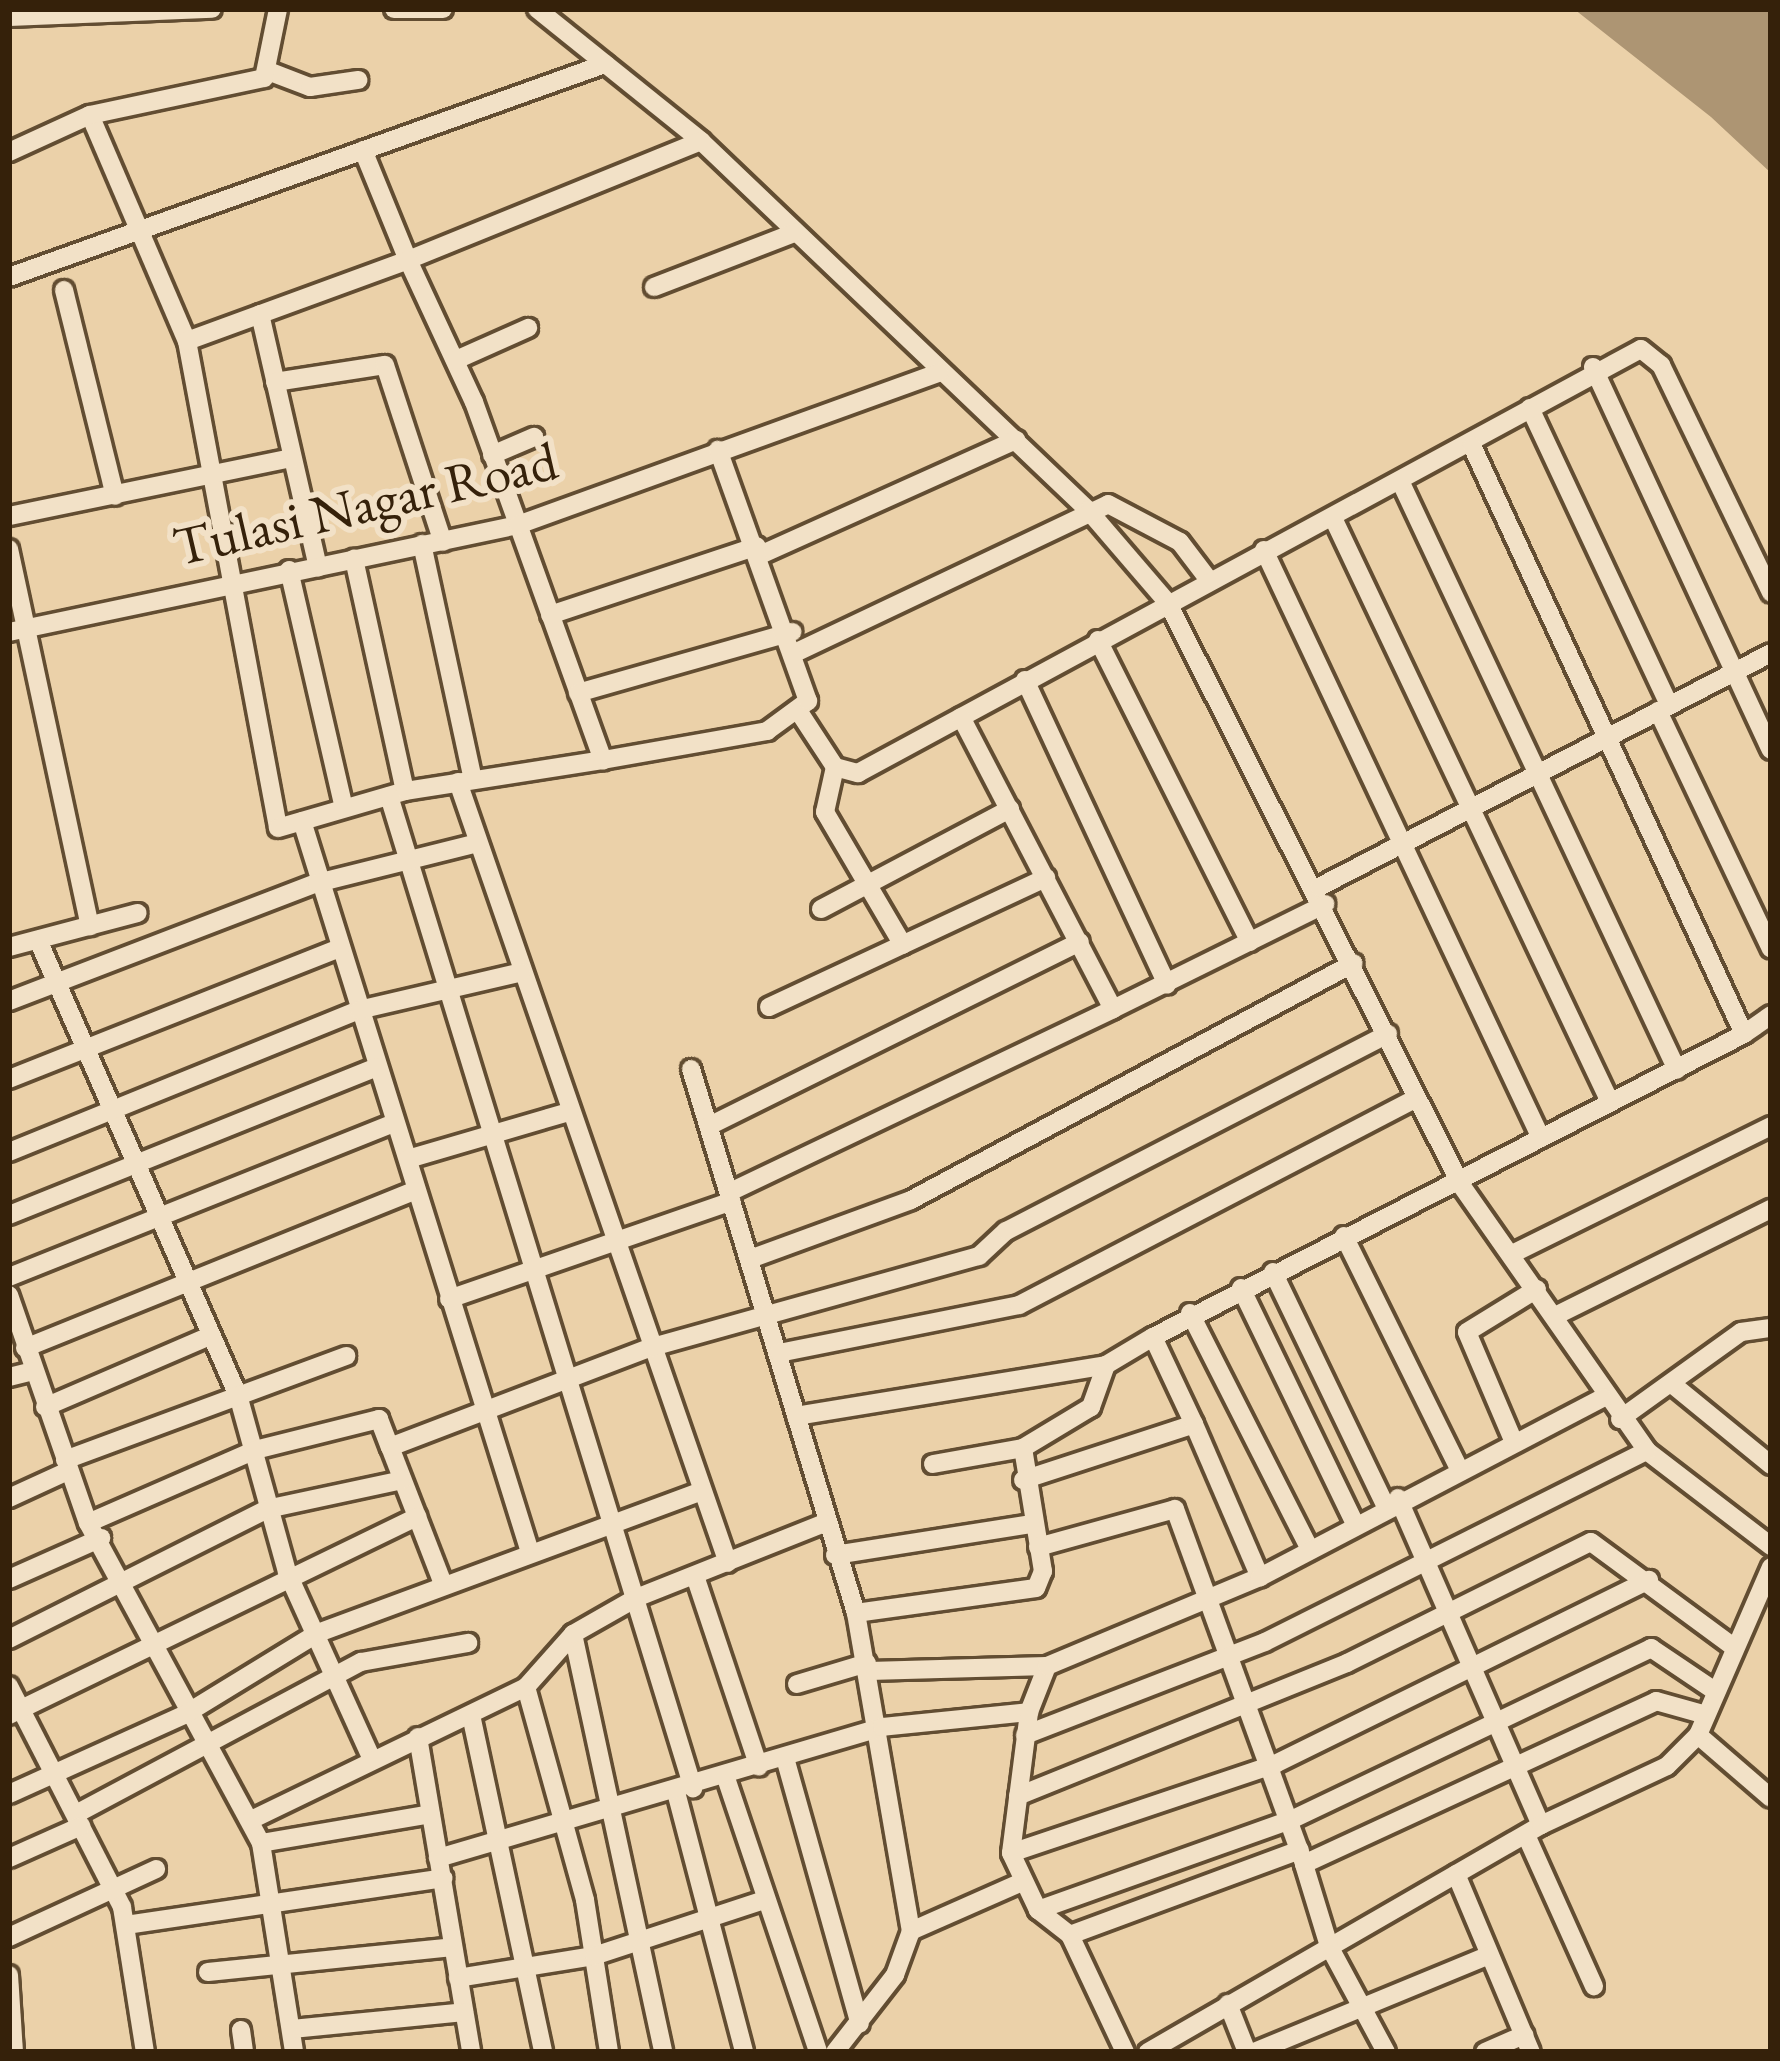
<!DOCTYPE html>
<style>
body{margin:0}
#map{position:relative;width:1780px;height:2061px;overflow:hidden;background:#ebd1a9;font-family:"EB Garamond",serif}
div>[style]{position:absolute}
.water>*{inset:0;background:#ad9573}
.roads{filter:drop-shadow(3px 0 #624d32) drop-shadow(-3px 0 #624d32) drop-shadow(0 3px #624d32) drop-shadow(0 -3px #624d32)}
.street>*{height:18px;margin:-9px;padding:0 9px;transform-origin:9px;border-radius:9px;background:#f2e1c7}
span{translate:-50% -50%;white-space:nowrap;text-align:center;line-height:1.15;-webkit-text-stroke:12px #f2e1c7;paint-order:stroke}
.street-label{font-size:54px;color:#35210a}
.frame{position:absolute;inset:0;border:12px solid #35210a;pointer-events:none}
</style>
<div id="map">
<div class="water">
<i style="clip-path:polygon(1574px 9px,1771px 9px,1771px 173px,1711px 117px)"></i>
</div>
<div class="roads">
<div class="street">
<i style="left:394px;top:9px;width:49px"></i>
<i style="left:537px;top:9px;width:211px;rotate:38.8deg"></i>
<i style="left:701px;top:141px;width:535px;rotate:43.64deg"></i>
<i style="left:1088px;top:510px;width:123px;rotate:49.3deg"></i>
<i style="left:1168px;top:603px;width:652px;rotate:63.28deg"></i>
<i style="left:1461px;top:1185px;width:325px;rotate:55deg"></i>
<i style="left:1647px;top:1451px;width:156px;rotate:37.5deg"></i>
<i style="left:9px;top:17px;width:203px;rotate:-2.3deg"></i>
<i style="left:268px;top:71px;width:45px;rotate:20.9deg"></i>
<i style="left:310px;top:87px;width:49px;rotate:-8.3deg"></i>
<i style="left:90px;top:115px;width:246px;rotate:66.8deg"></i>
<i style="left:187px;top:341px;width:495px;rotate:79.4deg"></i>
<i style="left:278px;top:828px;width:132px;rotate:-16.2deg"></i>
<i style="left:405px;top:791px;width:238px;rotate:-102.4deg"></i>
<i style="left:363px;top:150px;width:119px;rotate:67.8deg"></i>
<i style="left:408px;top:260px;width:316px;rotate:-22.1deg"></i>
<i style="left:9px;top:152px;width:89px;rotate:-24.6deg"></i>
<i style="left:90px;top:115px;width:178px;rotate:-12deg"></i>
<i style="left:264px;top:78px;width:70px;rotate:-78.5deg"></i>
<i style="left:9px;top:277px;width:633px;rotate:-19.67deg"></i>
<i style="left:654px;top:287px;width:150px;rotate:-21.1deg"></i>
<i style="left:64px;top:290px;width:212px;rotate:76.1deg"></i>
<i style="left:260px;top:314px;width:260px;rotate:77.1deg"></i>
<i style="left:187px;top:341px;width:235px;rotate:-20.1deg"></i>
<i style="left:408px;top:260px;width:157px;rotate:65.1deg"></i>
<i style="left:474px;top:402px;width:381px;rotate:70.2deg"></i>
<i style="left:603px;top:760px;width:200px;rotate:171.1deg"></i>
<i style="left:456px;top:360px;width:79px;rotate:-24deg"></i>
<i style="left:1593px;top:367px;width:422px;rotate:65.1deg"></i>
<i style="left:275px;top:382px;width:111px;rotate:-8.8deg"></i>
<i style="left:385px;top:365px;width:186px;rotate:71.9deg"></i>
<i style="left:1530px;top:408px;width:328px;rotate:64.9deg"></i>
<i style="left:492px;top:455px;width:46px;rotate:-23.2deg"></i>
<i style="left:1402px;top:485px;width:646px;rotate:64.82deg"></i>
<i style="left:9px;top:516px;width:288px;rotate:-11.6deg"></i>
<i style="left:1334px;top:520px;width:644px;rotate:64.63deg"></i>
<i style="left:422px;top:544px;width:241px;rotate:77.8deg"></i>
<i style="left:9px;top:549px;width:386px;rotate:77.9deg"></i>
<i style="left:1264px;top:550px;width:650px;rotate:64.78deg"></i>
<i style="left:760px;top:555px;width:281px;rotate:-24.2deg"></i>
<i style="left:289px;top:570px;width:244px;rotate:77deg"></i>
<i style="left:550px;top:615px;width:218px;rotate:-18.4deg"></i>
<i style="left:9px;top:632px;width:520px;rotate:-11.87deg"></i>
<i style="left:518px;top:525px;width:448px;rotate:-19.9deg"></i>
<i style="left:1098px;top:640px;width:338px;rotate:63.3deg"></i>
<i style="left:799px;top:651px;width:342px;rotate:-25.4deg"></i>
<i style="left:1108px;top:504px;width:81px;rotate:27.8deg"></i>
<i style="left:1180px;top:542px;width:48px;rotate:52.7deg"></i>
<i style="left:1025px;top:680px;width:336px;rotate:65deg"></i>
<i style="left:578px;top:693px;width:223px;rotate:-15.9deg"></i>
<i style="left:1658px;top:711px;width:263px;rotate:64.6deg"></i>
<i style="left:801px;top:715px;width:62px;rotate:56.8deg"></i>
<i style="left:835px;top:767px;width:24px;rotate:15deg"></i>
<i style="left:858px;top:773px;width:890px;rotate:-28.44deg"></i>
<i style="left:1641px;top:349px;width:26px;rotate:39deg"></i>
<i style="left:1661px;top:365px;width:253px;rotate:64.2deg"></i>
<i style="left:603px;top:760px;width:167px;rotate:-10deg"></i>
<i style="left:767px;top:731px;width:51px;rotate:-36.2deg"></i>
<i style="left:808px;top:701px;width:267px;rotate:-109.7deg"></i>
<i style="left:835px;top:767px;width:46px;rotate:102.5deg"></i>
<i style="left:825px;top:812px;width:154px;rotate:59.6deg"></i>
<i style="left:458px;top:782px;width:826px;rotate:70.93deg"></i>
<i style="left:389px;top:796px;width:1038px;rotate:72.96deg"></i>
<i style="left:302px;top:821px;width:766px;rotate:72.68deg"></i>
<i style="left:1319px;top:887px;width:509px;rotate:-27.37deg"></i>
<i style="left:821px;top:909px;width:214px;rotate:-27.9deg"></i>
<i style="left:38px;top:940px;width:497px;rotate:66.3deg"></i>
<i style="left:238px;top:1395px;width:184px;rotate:74.5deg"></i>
<i style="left:287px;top:1572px;width:201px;rotate:65.6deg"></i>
<i style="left:9px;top:947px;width:133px;rotate:-14.8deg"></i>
<i style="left:9px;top:1001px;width:330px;rotate:-21deg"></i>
<i style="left:317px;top:883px;width:166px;rotate:-14deg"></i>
<i style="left:769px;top:1007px;width:306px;rotate:-25deg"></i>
<i style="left:1113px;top:1009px;width:237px;rotate:-26.3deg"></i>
<i style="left:1744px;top:1034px;width:33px;rotate:-35deg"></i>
<i style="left:691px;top:1069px;width:568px;rotate:73.13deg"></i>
<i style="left:856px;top:1613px;width:323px;rotate:80.2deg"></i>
<i style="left:9px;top:1079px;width:356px;rotate:-21.6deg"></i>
<i style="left:709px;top:1126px;width:414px;rotate:-26.4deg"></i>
<i style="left:9px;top:1152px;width:378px;rotate:-22.1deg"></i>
<i style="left:359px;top:1010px;width:167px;rotate:-13.1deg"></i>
<i style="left:408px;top:1159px;width:168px;rotate:-16.3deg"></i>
<i style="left:730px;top:1192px;width:424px;rotate:-25.5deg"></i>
<i style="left:1113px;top:1009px;width:329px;rotate:-117.5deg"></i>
<i style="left:9px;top:1215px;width:397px;rotate:-21.9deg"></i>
<i style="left:1344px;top:1236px;width:258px;rotate:63.7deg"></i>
<i style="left:1512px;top:1254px;width:289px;rotate:-26.3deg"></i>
<i style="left:750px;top:1259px;width:171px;rotate:-20.1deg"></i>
<i style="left:911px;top:1200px;width:502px;rotate:-28.15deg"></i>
<i style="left:1273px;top:1272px;width:259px;rotate:64.3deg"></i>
<i style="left:9px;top:1277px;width:416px;rotate:-21.8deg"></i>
<i style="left:1241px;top:1288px;width:260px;rotate:64.2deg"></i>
<i style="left:9px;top:1295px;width:241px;rotate:70.9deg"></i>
<i style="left:88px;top:1523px;width:364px;rotate:61.6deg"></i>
<i style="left:261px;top:1843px;width:212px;rotate:81deg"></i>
<i style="left:449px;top:1299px;width:299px;rotate:-19.1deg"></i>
<i style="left:1190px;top:1313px;width:261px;rotate:63.1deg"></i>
<i style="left:1555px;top:1316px;width:241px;rotate:-26.4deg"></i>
<i style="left:1153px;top:1337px;width:664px;rotate:-27.14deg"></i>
<i style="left:1744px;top:1034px;width:648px;rotate:-114.82deg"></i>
<i style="left:25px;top:1348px;width:419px;rotate:-22deg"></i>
<i style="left:779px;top:1353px;width:245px;rotate:-11.3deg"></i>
<i style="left:1019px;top:1305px;width:448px;rotate:-27.5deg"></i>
<i style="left:1106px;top:1365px;width:55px;rotate:-30.8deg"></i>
<i style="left:1153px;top:1337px;width:96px;rotate:64.8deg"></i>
<i style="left:9px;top:1377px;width:25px;rotate:-14deg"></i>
<i style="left:1672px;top:1384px;width:128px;rotate:39.3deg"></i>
<i style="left:45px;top:1407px;width:180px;rotate:-23.3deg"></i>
<i style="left:796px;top:1416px;width:314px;rotate:-9.3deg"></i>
<i style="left:1106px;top:1365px;width:45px;rotate:109.7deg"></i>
<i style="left:1091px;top:1407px;width:79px;rotate:148.9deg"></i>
<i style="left:1023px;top:1448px;width:125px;rotate:80.8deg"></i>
<i style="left:1043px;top:1571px;width:18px;rotate:112deg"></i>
<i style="left:1036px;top:1588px;width:182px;rotate:172.1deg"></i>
<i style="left:1620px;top:1419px;width:149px;rotate:-35.7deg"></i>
<i style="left:1741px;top:1332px;width:30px;rotate:-8deg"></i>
<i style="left:1513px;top:1440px;width:117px;rotate:-113.1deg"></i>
<i style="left:1467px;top:1332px;width:82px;rotate:-31.6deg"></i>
<i style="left:390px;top:1447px;width:144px;rotate:68.8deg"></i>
<i style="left:65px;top:1460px;width:300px;rotate:-20.3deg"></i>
<i style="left:933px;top:1464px;width:91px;rotate:-10.1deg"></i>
<i style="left:1023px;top:1480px;width:180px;rotate:-18.1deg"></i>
<i style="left:1194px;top:1424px;width:167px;rotate:66.7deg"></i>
<i style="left:9px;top:1498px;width:65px;rotate:-24.6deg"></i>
<i style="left:1398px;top:1498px;width:357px;rotate:66.4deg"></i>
<i style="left:88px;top:1523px;width:182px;rotate:-23.6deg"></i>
<i style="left:255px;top:1450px;width:128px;rotate:-14deg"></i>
<i style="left:379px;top:1419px;width:30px;rotate:69deg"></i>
<i style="left:390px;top:1447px;width:277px;rotate:-20.9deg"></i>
<i style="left:649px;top:1348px;width:343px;rotate:-15.6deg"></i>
<i style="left:979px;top:1256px;width:37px;rotate:-43deg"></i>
<i style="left:1006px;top:1231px;width:430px;rotate:-27.3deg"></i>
<i style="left:1038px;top:1547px;width:142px;rotate:-15.5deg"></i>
<i style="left:1175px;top:1509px;width:378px;rotate:70deg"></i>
<i style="left:835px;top:1555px;width:198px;rotate:-9deg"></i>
<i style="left:695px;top:1576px;width:201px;rotate:71.5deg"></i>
<i style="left:9px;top:1579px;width:101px;rotate:-24deg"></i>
<i style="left:573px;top:1634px;width:428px;rotate:77.8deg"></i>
<i style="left:9px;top:1639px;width:289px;rotate:-26.7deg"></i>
<i style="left:267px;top:1509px;width:138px;rotate:-12.1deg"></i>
<i style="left:869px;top:1671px;width:178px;rotate:-1.6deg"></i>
<i style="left:797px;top:1684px;width:73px;rotate:-16.7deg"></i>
<i style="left:9px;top:1686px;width:248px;rotate:62.9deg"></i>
<i style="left:122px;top:1907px;width:147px;rotate:81deg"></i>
<i style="left:526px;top:1687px;width:221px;rotate:74.5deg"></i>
<i style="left:585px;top:1900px;width:154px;rotate:81deg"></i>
<i style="left:9px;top:1715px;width:454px;rotate:-25.9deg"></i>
<i style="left:471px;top:1715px;width:345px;rotate:77.9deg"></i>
<i style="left:1025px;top:1735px;width:257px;rotate:-21.2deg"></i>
<i style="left:1265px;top:1642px;width:427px;rotate:-26.6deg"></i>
<i style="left:1698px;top:1735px;width:96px;rotate:40.8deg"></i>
<i style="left:418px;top:1737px;width:319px;rotate:80.4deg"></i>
<i style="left:785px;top:1758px;width:276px;rotate:74.3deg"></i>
<i style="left:726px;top:1778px;width:289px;rotate:71.4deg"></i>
<i style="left:676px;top:1792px;width:269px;rotate:75.3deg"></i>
<i style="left:9px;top:1794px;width:192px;rotate:-24.3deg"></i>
<i style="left:184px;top:1715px;width:157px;rotate:-31.5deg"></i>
<i style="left:318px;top:1633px;width:408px;rotate:-20.3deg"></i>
<i style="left:1018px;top:1796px;width:355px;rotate:-22deg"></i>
<i style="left:1347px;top:1663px;width:272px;rotate:-26.4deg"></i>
<i style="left:1591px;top:1542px;width:175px;rotate:36.4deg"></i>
<i style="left:76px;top:1814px;width:323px;rotate:-28.1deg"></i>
<i style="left:361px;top:1662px;width:109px;rotate:-10.1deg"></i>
<i style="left:251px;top:1820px;width:305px;rotate:-25.8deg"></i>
<i style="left:526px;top:1687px;width:71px;rotate:-48.4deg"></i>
<i style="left:573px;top:1634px;width:73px;rotate:-29.7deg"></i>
<i style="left:636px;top:1598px;width:202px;rotate:-21.7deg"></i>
<i style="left:1526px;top:1835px;width:166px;rotate:65.8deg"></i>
<i style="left:261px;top:1843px;width:172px;rotate:-9.7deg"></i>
<i style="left:1011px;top:1853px;width:279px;rotate:-18.6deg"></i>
<i style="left:1275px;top:1764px;width:417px;rotate:-26.2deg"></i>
<i style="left:9px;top:1858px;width:79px;rotate:-24deg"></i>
<i style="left:438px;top:1858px;width:463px;rotate:-16.4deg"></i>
<i style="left:882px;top:1727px;width:148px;rotate:-5.8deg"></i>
<i style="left:1456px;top:1874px;width:193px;rotate:67.2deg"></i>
<i style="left:1038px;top:1910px;width:271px;rotate:-19.6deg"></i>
<i style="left:1293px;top:1819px;width:397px;rotate:-25.5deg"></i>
<i style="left:1651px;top:1648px;width:77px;rotate:33.9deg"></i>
<i style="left:126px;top:1925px;width:321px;rotate:-8.4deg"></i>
<i style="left:1070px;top:1935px;width:245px;rotate:-20.3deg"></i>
<i style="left:9px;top:1937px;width:162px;rotate:-24.8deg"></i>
<i style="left:208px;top:1972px;width:246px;rotate:-5.8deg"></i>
<i style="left:9px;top:1975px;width:77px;rotate:86.3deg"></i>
<i style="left:458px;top:1978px;width:138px;rotate:-9.2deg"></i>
<i style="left:594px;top:1956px;width:179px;rotate:-18.2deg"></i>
<i style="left:1228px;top:2004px;width:52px;rotate:68.4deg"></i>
<i style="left:292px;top:2029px;width:173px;rotate:-5.6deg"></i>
<i style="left:241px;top:2030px;width:22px;rotate:82deg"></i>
<i style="left:835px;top:2052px;width:98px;rotate:-52.1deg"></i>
<i style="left:895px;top:1975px;width:47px;rotate:-70deg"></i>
<i style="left:911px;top:1931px;width:121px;rotate:-23.8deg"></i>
<i style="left:1125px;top:2052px;width:129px;rotate:-115.2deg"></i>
<i style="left:1070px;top:1935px;width:41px;rotate:-142deg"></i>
<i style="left:1038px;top:1910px;width:63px;rotate:-115.3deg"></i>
<i style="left:1011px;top:1853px;width:142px;rotate:-82.7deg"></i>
<i style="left:1029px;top:1712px;width:49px;rotate:-68.6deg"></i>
<i style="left:1047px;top:1666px;width:231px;rotate:-22.7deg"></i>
<i style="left:1260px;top:1577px;width:387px;rotate:-27.6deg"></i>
<i style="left:1148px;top:2052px;width:454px;rotate:-30deg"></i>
<i style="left:1541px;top:1825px;width:139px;rotate:-25.1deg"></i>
<i style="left:1667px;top:1766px;width:44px;rotate:-45deg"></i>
<i style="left:1698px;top:1735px;width:183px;rotate:-66.5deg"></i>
<i style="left:1254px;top:2052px;width:254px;rotate:-22.4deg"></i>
<i style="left:1386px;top:2052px;width:120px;rotate:-118.3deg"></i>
<i style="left:1329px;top:1946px;width:86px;rotate:-107deg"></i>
<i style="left:1304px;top:1864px;width:388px;rotate:-24.8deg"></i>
<i style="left:1656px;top:1701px;width:52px;rotate:15.6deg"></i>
<i style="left:1485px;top:2052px;width:43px;rotate:-23.6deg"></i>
</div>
</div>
<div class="street-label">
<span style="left:365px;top:503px;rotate:-13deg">Tulasi Nagar Road</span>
</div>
<div class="frame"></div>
</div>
